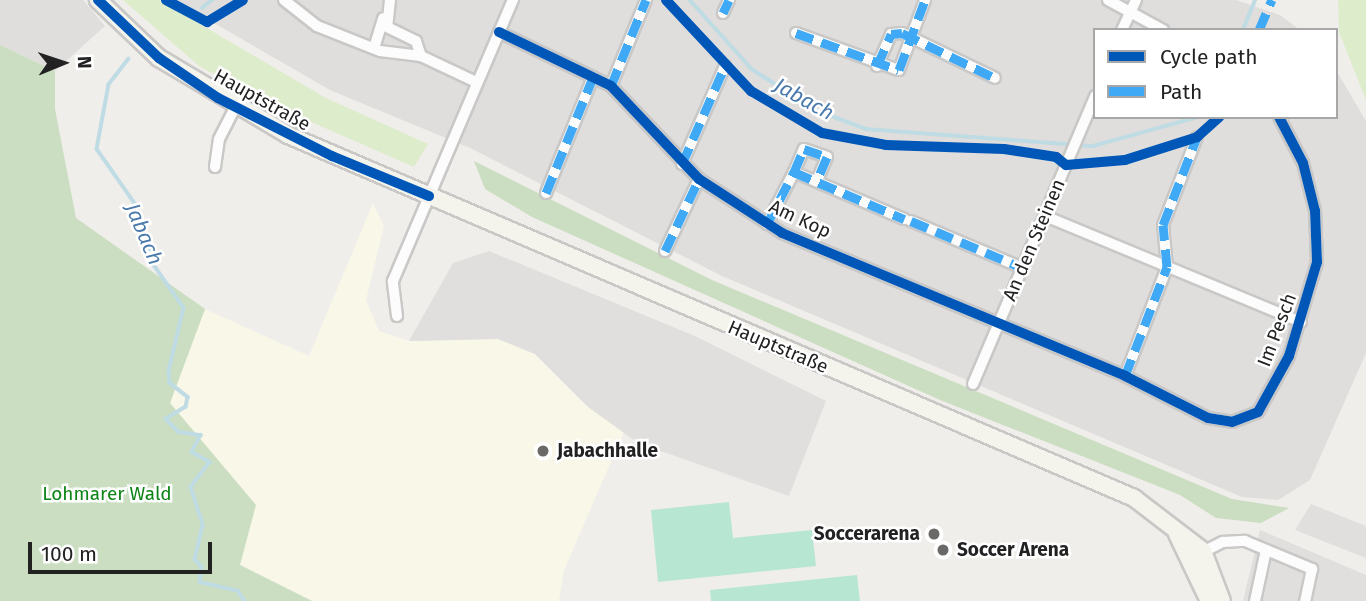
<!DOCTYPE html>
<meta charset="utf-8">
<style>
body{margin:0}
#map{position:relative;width:1366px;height:601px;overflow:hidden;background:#f0eeeb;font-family:"Fira Sans",sans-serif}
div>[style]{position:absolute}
.residential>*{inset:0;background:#dfdedc}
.education>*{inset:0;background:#f8f7e8}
.grass>*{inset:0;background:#ddeccb}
.forest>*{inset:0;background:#cbdec1}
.pitch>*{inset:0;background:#b7e6d2}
.parking>*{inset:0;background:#e0dfde}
.stream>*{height:3.5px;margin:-1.75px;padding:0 1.75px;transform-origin:1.75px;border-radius:1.75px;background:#bfdbe3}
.roads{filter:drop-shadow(2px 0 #c9c8c7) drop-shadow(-2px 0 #c9c8c7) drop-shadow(0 2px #c9c8c7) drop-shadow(0 -2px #c9c8c7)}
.minor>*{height:10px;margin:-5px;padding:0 5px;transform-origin:5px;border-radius:5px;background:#fdfcfc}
.secondary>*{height:16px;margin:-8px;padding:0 8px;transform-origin:8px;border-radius:8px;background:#f4f4ed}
.quiet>*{height:9px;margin-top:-4.5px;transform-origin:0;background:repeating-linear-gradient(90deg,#3fa9f5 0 18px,transparent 0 27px)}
.cycleway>*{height:10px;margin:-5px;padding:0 5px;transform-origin:5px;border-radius:5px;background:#0057b8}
.dots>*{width:19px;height:19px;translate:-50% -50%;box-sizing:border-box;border:4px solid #fff;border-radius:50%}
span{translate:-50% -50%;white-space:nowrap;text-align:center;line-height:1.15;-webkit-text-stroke:5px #fff;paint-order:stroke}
.street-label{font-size:19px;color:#222}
.poi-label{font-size:19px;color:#222;font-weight:700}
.left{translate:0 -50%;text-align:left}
.right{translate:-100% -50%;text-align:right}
.park-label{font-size:19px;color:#0c8416}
.water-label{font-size:21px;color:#4a7aab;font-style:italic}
.legend{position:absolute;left:1093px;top:28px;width:245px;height:91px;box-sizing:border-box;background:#fff;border:2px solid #a7a7a7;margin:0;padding:9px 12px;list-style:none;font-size:21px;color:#222}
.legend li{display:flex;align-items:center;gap:14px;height:35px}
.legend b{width:35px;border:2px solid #a7a7a7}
.north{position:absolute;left:28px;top:28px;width:70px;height:70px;-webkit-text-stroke:5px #fff;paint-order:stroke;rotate:88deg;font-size:19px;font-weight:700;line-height:28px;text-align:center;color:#222}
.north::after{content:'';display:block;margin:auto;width:24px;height:32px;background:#222;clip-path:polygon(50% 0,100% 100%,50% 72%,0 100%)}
.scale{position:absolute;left:28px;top:542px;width:184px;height:32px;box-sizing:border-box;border:4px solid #222;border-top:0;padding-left:9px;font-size:21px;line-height:24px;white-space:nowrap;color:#222;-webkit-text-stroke:5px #fff;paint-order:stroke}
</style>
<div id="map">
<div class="residential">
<i style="clip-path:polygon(0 0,83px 0,105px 26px,55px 71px,0 45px)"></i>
<i style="clip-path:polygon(174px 0,1236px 0,1280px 15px,1300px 30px,1095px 30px,1095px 117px,1336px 117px,1336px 70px,1366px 121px,1366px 353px,1310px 480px,1278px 500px,1242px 497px,722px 276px,470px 148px,330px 90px)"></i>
</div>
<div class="education">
<i style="clip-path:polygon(373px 203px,384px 226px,366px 300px,379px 331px,409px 341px,498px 339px,535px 354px,624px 432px,564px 570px,559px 601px,312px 601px,240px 565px,170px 403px,205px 309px,309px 356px)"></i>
</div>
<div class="grass">
<i style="clip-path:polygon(123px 0,159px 0,326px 98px,428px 144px,414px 167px,270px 104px,199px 66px)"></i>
<i style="clip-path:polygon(1338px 0,1366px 0,1366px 100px,1339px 32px)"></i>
</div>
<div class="forest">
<i style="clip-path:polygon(0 45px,55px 71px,55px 109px,76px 218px,205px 309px,170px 403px,256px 505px,240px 565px,312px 601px,0 601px)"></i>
<i style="clip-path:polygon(474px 161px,712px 280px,1232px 499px,1289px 508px,1261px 523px,1216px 518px,1180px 495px,940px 400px,532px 217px,485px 189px)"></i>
</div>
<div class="pitch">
<i style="clip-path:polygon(729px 502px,733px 538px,812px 530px,816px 566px,658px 582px,651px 510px)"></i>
<i style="clip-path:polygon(857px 575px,860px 601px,711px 601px,710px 590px)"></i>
</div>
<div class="parking">
<i style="clip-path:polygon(489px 251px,695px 336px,826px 401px,789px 496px,638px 443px,588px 407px,535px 354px,498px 339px,409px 341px,453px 263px)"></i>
<i style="clip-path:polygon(1311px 504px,1366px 526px,1366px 558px,1295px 530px)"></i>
<i style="clip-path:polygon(1260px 530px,1366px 575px,1366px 601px,1243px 601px)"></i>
</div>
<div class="stream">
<i style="left:690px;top:0;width:93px;rotate:48.1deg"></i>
<i style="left:752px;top:69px;width:75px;rotate:33.1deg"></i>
<i style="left:815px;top:110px;width:54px;rotate:20.4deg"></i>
<i style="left:866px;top:129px;width:228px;rotate:4.3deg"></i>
<i style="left:1093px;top:146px;width:109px;rotate:-15.4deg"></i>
<i style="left:202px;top:8px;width:13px;rotate:-39deg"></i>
<i style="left:1243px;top:30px;width:32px;rotate:-68deg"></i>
<i style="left:129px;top:59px;width:33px;rotate:128deg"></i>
<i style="left:109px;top:85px;width:65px;rotate:100.6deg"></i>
<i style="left:97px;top:149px;width:68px;rotate:55.1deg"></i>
<i style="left:136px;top:205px;width:63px;rotate:73.3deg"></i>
<i style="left:154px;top:265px;width:52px;rotate:55.1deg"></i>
<i style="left:184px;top:308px;width:65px;rotate:103.4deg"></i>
<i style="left:169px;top:371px;width:12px;rotate:85deg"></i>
<i style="left:170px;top:383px;width:23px;rotate:38deg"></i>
<i style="left:188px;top:397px;width:10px;rotate:101deg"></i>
<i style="left:186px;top:407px;width:23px;rotate:149deg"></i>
<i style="left:166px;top:419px;width:18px;rotate:45deg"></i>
<i style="left:179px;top:432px;width:22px;rotate:8deg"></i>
<i style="left:201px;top:435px;width:19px;rotate:118deg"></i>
<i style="left:192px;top:452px;width:21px;rotate:29deg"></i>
<i style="left:210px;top:462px;width:31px;rotate:127deg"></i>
<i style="left:191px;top:487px;width:40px;rotate:72deg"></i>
<i style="left:203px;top:525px;width:35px;rotate:103deg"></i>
<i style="left:195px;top:559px;width:11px;rotate:49deg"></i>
<i style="left:202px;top:567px;width:15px;rotate:98deg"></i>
<i style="left:200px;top:582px;width:39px;rotate:13deg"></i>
<i style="left:238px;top:591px;width:12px;rotate:55deg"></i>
</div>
<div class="roads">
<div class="minor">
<i style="left:284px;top:0;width:42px;rotate:38.2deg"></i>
<i style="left:317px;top:26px;width:68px;rotate:21.6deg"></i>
<i style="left:380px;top:51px;width:41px;rotate:7deg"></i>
<i style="left:390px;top:0;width:27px;rotate:96deg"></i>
<i style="left:387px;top:27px;width:32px;rotate:26deg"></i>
<i style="left:416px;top:41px;width:16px;rotate:72deg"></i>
<i style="left:421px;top:56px;width:61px;rotate:25.3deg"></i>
<i style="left:1108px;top:0;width:63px;rotate:28.6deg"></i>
<i style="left:723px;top:13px;width:14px;rotate:-65deg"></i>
<i style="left:1122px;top:30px;width:33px;rotate:-65deg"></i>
<i style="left:499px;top:32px;width:124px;rotate:25.7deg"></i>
<i style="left:611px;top:86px;width:128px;rotate:46.6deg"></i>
<i style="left:699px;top:179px;width:99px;rotate:33deg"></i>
<i style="left:782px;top:233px;width:372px;rotate:22.6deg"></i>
<i style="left:1125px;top:376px;width:93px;rotate:26.8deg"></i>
<i style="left:1208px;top:418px;width:24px;rotate:9deg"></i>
<i style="left:1232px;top:422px;width:28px;rotate:-21deg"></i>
<i style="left:1258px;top:412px;width:64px;rotate:-61deg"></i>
<i style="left:1289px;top:356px;width:98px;rotate:-73.4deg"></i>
<i style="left:1317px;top:262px;width:51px;rotate:-92.2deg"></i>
<i style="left:1315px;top:211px;width:49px;rotate:-104deg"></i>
<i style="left:1303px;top:163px;width:52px;rotate:-117.6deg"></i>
<i style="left:796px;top:33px;width:109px;rotate:19.8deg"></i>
<i style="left:899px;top:70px;width:75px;rotate:-69.6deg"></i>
<i style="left:375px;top:45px;width:28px;rotate:-73deg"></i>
<i style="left:877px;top:66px;width:35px;rotate:-66deg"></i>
<i style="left:891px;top:34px;width:11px;rotate:-5deg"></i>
<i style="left:902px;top:33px;width:103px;rotate:25.8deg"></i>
<i style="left:611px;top:86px;width:93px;rotate:-67.9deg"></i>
<i style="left:682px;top:164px;width:107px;rotate:-66.3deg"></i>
<i style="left:215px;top:167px;width:28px;rotate:-82deg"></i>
<i style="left:219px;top:139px;width:36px;rotate:-63deg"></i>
<i style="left:794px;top:172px;width:25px;rotate:-67deg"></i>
<i style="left:804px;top:149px;width:24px;rotate:19deg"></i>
<i style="left:827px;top:157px;width:26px;rotate:113deg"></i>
<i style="left:546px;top:193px;width:125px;rotate:-67.9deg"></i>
<i style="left:1045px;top:216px;width:277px;rotate:22.5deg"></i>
<i style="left:911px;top:221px;width:121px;rotate:22.8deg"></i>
<i style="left:767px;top:224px;width:59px;rotate:-62.6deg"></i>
<i style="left:794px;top:172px;width:120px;rotate:23.1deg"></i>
<i style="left:665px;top:251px;width:80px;rotate:-64.7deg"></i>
<i style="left:397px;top:316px;width:35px;rotate:-97deg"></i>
<i style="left:393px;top:281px;width:306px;rotate:-66.9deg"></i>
<i style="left:1125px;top:376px;width:117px;rotate:-68.9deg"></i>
<i style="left:1167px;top:267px;width:42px;rotate:-95.4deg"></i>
<i style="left:1163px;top:225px;width:94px;rotate:-68.9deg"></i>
<i style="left:973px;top:384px;width:313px;rotate:-67deg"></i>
<i style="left:1199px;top:554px;width:27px;rotate:-27deg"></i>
<i style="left:1223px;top:542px;width:22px;rotate:-3deg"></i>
<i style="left:1245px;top:541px;width:73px;rotate:22.7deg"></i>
<i style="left:1312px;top:569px;width:33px;rotate:102deg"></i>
<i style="left:1255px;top:601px;width:52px;rotate:-77.8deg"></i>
</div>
<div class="secondary">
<i style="left:98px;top:0;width:84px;rotate:43.6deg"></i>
<i style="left:159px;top:58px;width:150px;rotate:30.8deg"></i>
<i style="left:288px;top:135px;width:921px;rotate:23.22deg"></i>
<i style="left:1134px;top:498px;width:87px;rotate:37.5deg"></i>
<i style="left:1203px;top:551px;width:53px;rotate:69.2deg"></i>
<i style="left:1177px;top:534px;width:74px;rotate:64.5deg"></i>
</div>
</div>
<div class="quiet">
<i style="left:723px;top:13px;width:14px;rotate:-65deg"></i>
<i style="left:1259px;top:30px;width:33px;rotate:-67deg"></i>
<i style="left:796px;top:33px;width:109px;rotate:19.8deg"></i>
<i style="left:899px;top:70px;width:75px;rotate:-69.6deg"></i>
<i style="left:877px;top:66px;width:35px;rotate:-66deg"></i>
<i style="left:891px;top:34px;width:11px;rotate:-5deg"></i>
<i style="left:902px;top:33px;width:103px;rotate:25.8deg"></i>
<i style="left:611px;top:86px;width:93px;rotate:-67.9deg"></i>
<i style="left:682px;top:164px;width:107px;rotate:-66.3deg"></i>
<i style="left:794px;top:172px;width:25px;rotate:-67deg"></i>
<i style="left:804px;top:149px;width:24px;rotate:19deg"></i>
<i style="left:827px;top:157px;width:26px;rotate:113deg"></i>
<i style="left:546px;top:193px;width:125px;rotate:-67.9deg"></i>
<i style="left:911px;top:221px;width:121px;rotate:22.8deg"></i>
<i style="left:767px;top:224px;width:59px;rotate:-62.6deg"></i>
<i style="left:794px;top:172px;width:120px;rotate:23.1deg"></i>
<i style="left:665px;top:251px;width:80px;rotate:-64.7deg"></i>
<i style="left:1125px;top:376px;width:117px;rotate:-68.9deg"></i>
<i style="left:1167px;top:267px;width:42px;rotate:-95.4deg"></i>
<i style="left:1163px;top:225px;width:94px;rotate:-68.9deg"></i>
</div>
<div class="cycleway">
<i style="left:98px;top:0;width:84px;rotate:43.6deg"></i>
<i style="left:159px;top:58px;width:71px;rotate:34.1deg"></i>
<i style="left:218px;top:98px;width:128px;rotate:27deg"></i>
<i style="left:332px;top:156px;width:105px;rotate:22.4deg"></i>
<i style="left:166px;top:0;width:47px;rotate:28.2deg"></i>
<i style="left:207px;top:22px;width:42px;rotate:-31.4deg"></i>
<i style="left:666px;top:0;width:125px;rotate:47deg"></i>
<i style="left:751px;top:91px;width:82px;rotate:30.6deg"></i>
<i style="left:822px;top:133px;width:65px;rotate:10.6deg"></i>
<i style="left:886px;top:145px;width:118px;rotate:1.9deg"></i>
<i style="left:1004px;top:149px;width:53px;rotate:8.7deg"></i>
<i style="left:1056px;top:157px;width:13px;rotate:39deg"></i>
<i style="left:1066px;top:165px;width:59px;rotate:-4.8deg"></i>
<i style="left:1125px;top:160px;width:76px;rotate:-17.7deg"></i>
<i style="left:1197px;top:137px;width:30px;rotate:-42deg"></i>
<i style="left:499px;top:32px;width:124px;rotate:25.7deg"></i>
<i style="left:611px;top:86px;width:128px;rotate:46.6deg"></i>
<i style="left:699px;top:179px;width:99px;rotate:33deg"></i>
<i style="left:782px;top:233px;width:372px;rotate:22.6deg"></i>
<i style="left:1125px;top:376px;width:93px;rotate:26.8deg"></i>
<i style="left:1208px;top:418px;width:24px;rotate:9deg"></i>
<i style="left:1232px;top:422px;width:28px;rotate:-21deg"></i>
<i style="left:1258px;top:412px;width:64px;rotate:-61deg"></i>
<i style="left:1289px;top:356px;width:98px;rotate:-73.4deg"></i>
<i style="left:1317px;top:262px;width:51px;rotate:-92.2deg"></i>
<i style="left:1315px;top:211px;width:49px;rotate:-104deg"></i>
<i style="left:1303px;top:163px;width:52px;rotate:-117.6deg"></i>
</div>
<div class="dots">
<i style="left:543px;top:451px;background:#6a6968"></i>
<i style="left:934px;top:534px;background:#6a6968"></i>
<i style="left:943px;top:550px;background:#6a6968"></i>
</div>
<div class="street-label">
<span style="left:262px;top:100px;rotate:29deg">Hauptstraße</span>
<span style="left:800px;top:219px;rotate:25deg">Am Kop</span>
<span style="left:1034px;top:240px;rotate:-67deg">An den Steinen</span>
<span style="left:1277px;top:330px;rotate:-69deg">Im Pesch</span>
<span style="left:778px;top:347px;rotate:23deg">Hauptstraße</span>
</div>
<div class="poi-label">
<span class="left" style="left:557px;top:451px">Jabachhalle</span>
<span class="right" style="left:920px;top:534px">Soccerarena</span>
<span class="left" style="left:957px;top:550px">Soccer Arena</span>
</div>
<div class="park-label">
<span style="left:107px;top:494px">Lohmarer Wald</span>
</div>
<div class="water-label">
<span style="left:804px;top:99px;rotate:29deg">Jabach</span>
<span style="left:144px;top:234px;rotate:67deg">Jabach</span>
</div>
<ul class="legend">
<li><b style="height:9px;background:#0057b8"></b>Cycle path</li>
<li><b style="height:9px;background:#3fa9f5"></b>Path</li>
</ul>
<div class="north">N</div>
<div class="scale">100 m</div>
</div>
